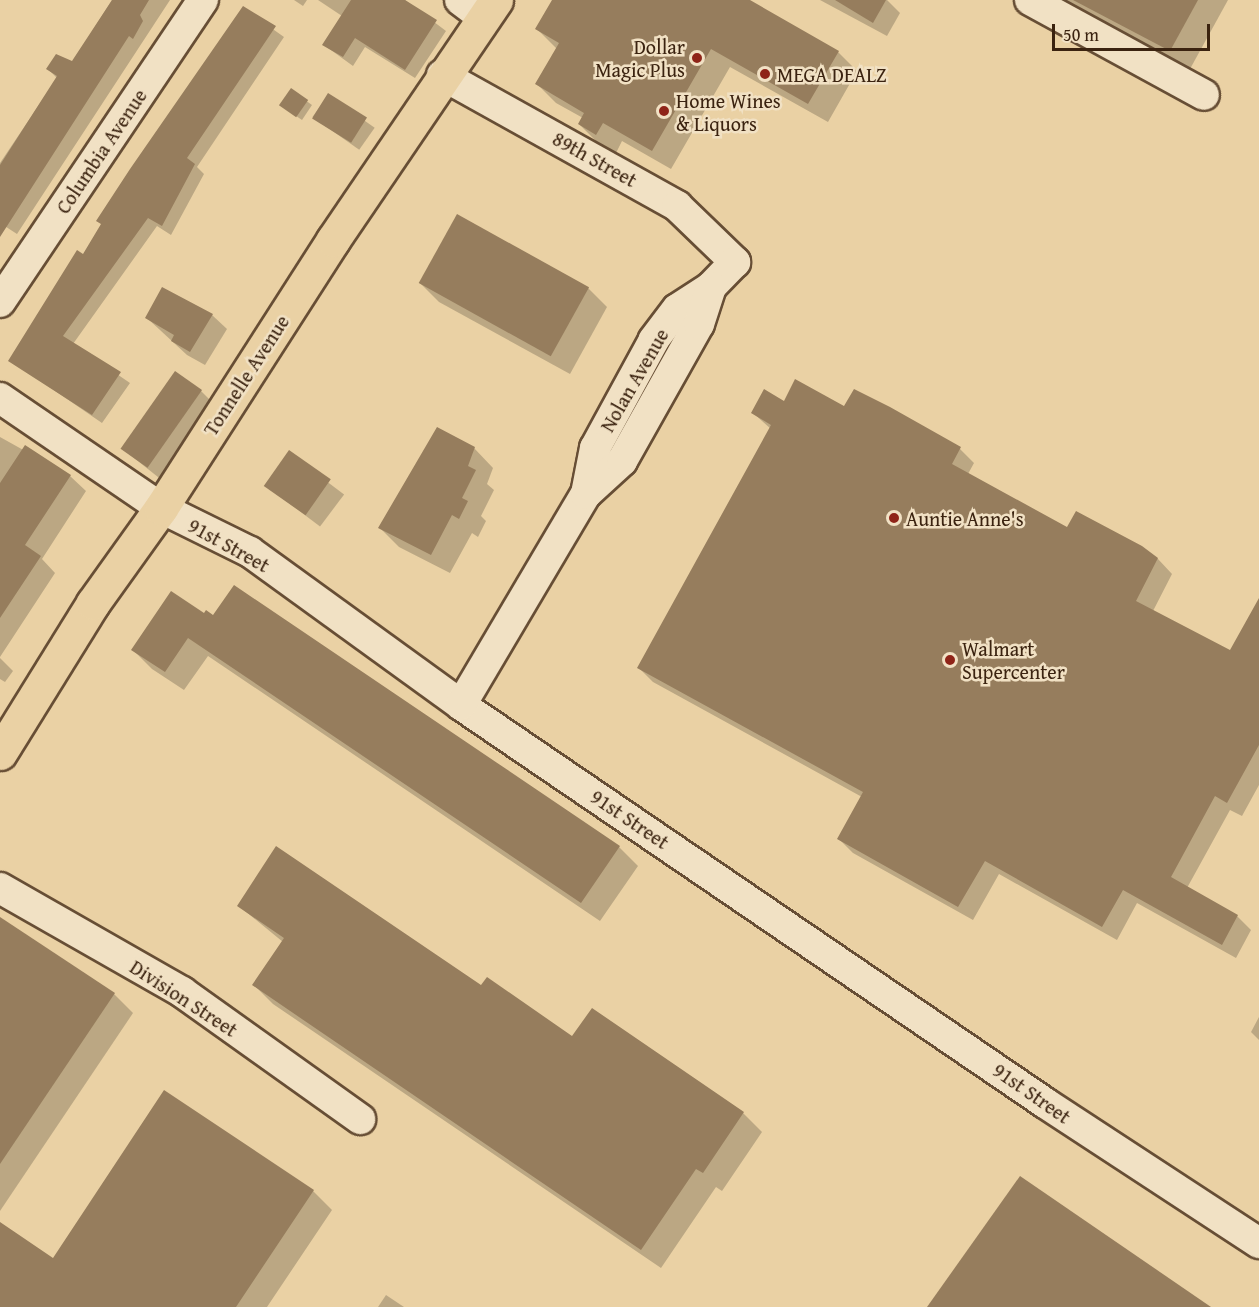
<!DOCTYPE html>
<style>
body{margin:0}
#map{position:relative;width:1259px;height:1307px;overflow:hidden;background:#ead1a4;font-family:"Gentium Book Plus",serif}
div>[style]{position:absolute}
.shadow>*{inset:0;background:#0003;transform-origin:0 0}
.building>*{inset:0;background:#967d5d;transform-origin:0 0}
.roads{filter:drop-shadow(2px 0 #674e35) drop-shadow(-2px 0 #674e35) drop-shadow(0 2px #674e35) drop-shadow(0 -2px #674e35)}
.minor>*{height:30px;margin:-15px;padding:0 15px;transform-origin:15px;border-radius:15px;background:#f1e1c4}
.major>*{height:33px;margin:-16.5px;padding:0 16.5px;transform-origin:16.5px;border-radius:16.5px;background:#ead1a4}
.dots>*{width:16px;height:16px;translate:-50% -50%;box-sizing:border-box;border:3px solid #f1e1c4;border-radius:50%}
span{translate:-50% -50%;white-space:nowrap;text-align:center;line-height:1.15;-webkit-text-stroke:5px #f1e1c4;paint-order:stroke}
.poi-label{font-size:20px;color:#3b2310}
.right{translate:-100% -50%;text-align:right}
.left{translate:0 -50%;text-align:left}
.street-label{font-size:20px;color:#3b2310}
.scale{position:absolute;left:1052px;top:24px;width:158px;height:27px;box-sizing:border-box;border:3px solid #3b2310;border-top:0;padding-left:8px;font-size:18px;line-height:21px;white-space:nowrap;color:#3b2310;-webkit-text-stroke:4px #f1e1c4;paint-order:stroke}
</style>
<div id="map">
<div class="shadow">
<i style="clip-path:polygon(112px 0,170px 0,17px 234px,0 223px,0 163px,57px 78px,48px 69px,72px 63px)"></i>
<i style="clip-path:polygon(294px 0,307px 0,303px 6px)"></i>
<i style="clip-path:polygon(318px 0,405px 0,446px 31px,415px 78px,365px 47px,353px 66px,324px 45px,342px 16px)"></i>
<i style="clip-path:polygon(553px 0,747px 0,838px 52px,857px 71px,828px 122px,730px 67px,671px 169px,622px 141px,616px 153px,598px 143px,579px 124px,583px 118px,556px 103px,537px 84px,557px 49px,537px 29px)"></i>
<i style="clip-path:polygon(820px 0,887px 0,900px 13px,887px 36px)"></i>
<i style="clip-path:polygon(1065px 0,1228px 0,1190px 69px)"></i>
<i style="clip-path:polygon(243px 8px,284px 37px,197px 167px,204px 174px,171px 235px,157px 226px,73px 344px,130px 383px,102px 423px,10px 360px,83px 256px)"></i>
<i style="clip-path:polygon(291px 90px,312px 105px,302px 120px,286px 109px)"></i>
<i style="left:328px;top:95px;width:57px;height:27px;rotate:35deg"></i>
<i style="clip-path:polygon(420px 283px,588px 288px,607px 307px,570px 374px,439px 302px)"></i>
<i style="clip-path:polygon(163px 289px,212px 315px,227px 329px,205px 365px,187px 355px,147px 318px)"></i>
<i style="clip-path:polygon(201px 391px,215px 405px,163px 481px,124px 450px)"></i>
<i style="clip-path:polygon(785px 403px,845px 408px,960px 449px,974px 463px,968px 474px,1067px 529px,1097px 523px,1158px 559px,1172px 574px,1153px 611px,1231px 652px,1259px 613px,1259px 785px,1242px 816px,1230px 810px,1187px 888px,1237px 916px,1251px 930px,1236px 958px,1137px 903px,1117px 940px,999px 874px,973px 920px,853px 853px,839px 839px,862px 797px,653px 682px,639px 668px,771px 429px,753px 413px)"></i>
<i style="clip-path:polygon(0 437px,70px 476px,86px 491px,42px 559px,55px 573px,0 657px)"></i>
<i style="clip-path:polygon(474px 448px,493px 468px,487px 484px,494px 490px,481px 516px,486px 521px,478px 537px,472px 533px,450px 573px,399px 547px,380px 528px)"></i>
<i style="left:289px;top:453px;width:69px;height:40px;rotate:37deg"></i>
<i style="clip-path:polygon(204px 615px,619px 847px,638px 866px,600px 921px,208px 656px,184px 690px,152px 669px,133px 650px)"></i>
<i style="clip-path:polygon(0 658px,13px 671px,5px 682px,0 679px)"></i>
<i style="clip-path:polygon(239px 906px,482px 987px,573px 1038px,743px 1113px,762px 1132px,722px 1191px,716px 1187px,661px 1268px,273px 1004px,254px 985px,283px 942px)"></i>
<i style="clip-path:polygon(0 919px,114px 994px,133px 1013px,0 1211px)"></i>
<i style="clip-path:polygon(1259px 1017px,1259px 1040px,1251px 1032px)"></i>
<i style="clip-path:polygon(313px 1191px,332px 1210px,267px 1307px,0 1307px,0 1224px,53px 1260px)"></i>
<i style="clip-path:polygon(386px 1295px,404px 1307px,378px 1307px)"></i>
</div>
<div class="building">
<i style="clip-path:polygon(112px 0,149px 0,140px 15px,143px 21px,133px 39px,129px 36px,0 237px,0 165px,57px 76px,46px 69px,56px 54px,72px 61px)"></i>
<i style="clip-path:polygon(351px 0,405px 0,437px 20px,405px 70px,355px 38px,343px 57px,322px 45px)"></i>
<i style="clip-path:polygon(552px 0,750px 0,839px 51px,808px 104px,711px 49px,652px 151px,603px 123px,596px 135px,578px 124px,584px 113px,535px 84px,559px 43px,535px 29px)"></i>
<i style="clip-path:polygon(835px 0,886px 0,873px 23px)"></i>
<i style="clip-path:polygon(1073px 0,1198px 0,1170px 51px)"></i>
<i style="clip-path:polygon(243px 6px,276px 26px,187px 158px,195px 164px,162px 226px,148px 218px,63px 336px,121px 372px,92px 415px,8px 361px,77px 250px,83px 254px,101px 224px,96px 221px,130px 169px)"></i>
<i style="left:291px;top:88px;width:21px;height:21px;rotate:35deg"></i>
<i style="left:328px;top:93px;width:46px;height:30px;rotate:32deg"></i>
<i style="left:457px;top:214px;width:151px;height:79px;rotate:29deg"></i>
<i style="clip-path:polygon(162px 287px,213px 314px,190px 352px,171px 341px,174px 335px,145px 318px)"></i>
<i style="left:175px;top:371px;width:33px;height:95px;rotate:35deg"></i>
<i style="clip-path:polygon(795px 379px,844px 406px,854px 389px,890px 407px,961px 447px,952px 464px,1067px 527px,1076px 511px,1142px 546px,1158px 558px,1136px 601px,1230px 650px,1259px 598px,1259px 745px,1227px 803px,1215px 796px,1171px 877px,1238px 915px,1222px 945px,1123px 890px,1102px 927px,985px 861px,958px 907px,837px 839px,863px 792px,637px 668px,771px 425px,751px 413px,764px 389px,784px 401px)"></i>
<i style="clip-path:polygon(437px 427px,475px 447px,468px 466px,476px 470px,462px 498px,468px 501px,459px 519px,452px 515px,431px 555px,378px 528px)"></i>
<i style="clip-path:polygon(25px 445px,71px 475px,25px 545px,41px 556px,0 618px,0 483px)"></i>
<i style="left:289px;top:450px;width:51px;height:44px;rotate:35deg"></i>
<i style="clip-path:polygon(234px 585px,620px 846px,581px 903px,188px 638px,165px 672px,131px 650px,171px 591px,204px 613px,206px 610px,213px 615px)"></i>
<i style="clip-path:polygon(276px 846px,481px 985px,487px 977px,572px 1036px,592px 1008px,744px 1112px,703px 1173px,696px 1169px,641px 1250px,252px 985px,284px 938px,237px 906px)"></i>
<i style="clip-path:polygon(0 917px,115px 993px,0 1164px)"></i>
<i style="clip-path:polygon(164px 1090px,314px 1190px,236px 1307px,0 1307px,0 1222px,53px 1258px)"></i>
<i style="clip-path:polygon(1020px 1176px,1211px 1307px,927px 1307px)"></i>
</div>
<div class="roads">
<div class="minor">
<i style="left:460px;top:0;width:30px;rotate:37deg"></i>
<i style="left:1030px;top:0;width:198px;rotate:28.6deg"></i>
<i style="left:442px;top:75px;width:269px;rotate:29.1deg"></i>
<i style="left:677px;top:206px;width:81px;rotate:44deg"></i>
<i style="left:735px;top:262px;width:35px;rotate:134deg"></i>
<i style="left:711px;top:287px;width:40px;rotate:147.1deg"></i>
<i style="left:677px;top:309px;width:39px;rotate:127deg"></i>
<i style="left:654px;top:340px;width:123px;rotate:118.6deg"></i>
<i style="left:595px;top:448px;width:47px;rotate:101.1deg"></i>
<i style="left:0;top:302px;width:364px;rotate:-56.1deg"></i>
<i style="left:0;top:398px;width:195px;rotate:34.3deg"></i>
<i style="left:161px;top:508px;width:99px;rotate:26.3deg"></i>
<i style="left:250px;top:552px;width:261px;rotate:35.9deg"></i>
<i style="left:461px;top:705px;width:707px;rotate:34.27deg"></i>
<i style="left:1045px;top:1103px;width:256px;rotate:33.2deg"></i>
<i style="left:461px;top:705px;width:245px;rotate:-59.4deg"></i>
<i style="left:586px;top:494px;width:49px;rotate:-42.5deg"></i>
<i style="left:622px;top:461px;width:157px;rotate:-60.7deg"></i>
<i style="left:699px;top:324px;width:39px;rotate:-72deg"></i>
<i style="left:0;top:888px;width:210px;rotate:29.7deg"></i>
<i style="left:182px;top:992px;width:219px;rotate:35.5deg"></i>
</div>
<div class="major">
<i style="left:0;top:753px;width:176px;rotate:-58.2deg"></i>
<i style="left:93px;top:603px;width:117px;rotate:-54.4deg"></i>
<i style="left:161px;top:508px;width:318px;rotate:-57.3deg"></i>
<i style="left:333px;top:240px;width:290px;rotate:-55.8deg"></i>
</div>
</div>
<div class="dots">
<i style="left:697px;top:58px;background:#8f2418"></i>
<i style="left:765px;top:74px;background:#8f2418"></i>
<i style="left:664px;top:111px;background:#8f2418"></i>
<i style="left:894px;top:518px;background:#8f2418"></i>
<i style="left:950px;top:660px;background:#8f2418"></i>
</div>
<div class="poi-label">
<span class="right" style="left:685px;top:58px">Dollar<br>Magic Plus</span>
<span class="left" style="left:777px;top:74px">MEGA DEALZ</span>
<span class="left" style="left:676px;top:112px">Home Wines<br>&amp; Liquors</span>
<span class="left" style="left:906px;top:518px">Auntie Anne's</span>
<span class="left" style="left:962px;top:660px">Walmart<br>Supercenter</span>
</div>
<div class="street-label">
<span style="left:101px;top:151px;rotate:-56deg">Columbia Avenue</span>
<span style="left:595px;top:159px;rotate:29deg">89th Street</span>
<span style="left:246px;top:375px;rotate:-57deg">Tonnelle Avenue</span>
<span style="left:634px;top:380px;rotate:-60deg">Nolan Avenue</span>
<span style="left:229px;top:545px;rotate:29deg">91st Street</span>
<span style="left:630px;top:819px;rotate:34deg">91st Street</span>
<span style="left:184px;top:998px;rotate:33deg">Division Street</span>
<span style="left:1032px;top:1093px;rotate:35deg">91st Street</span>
</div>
<div class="scale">50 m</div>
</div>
